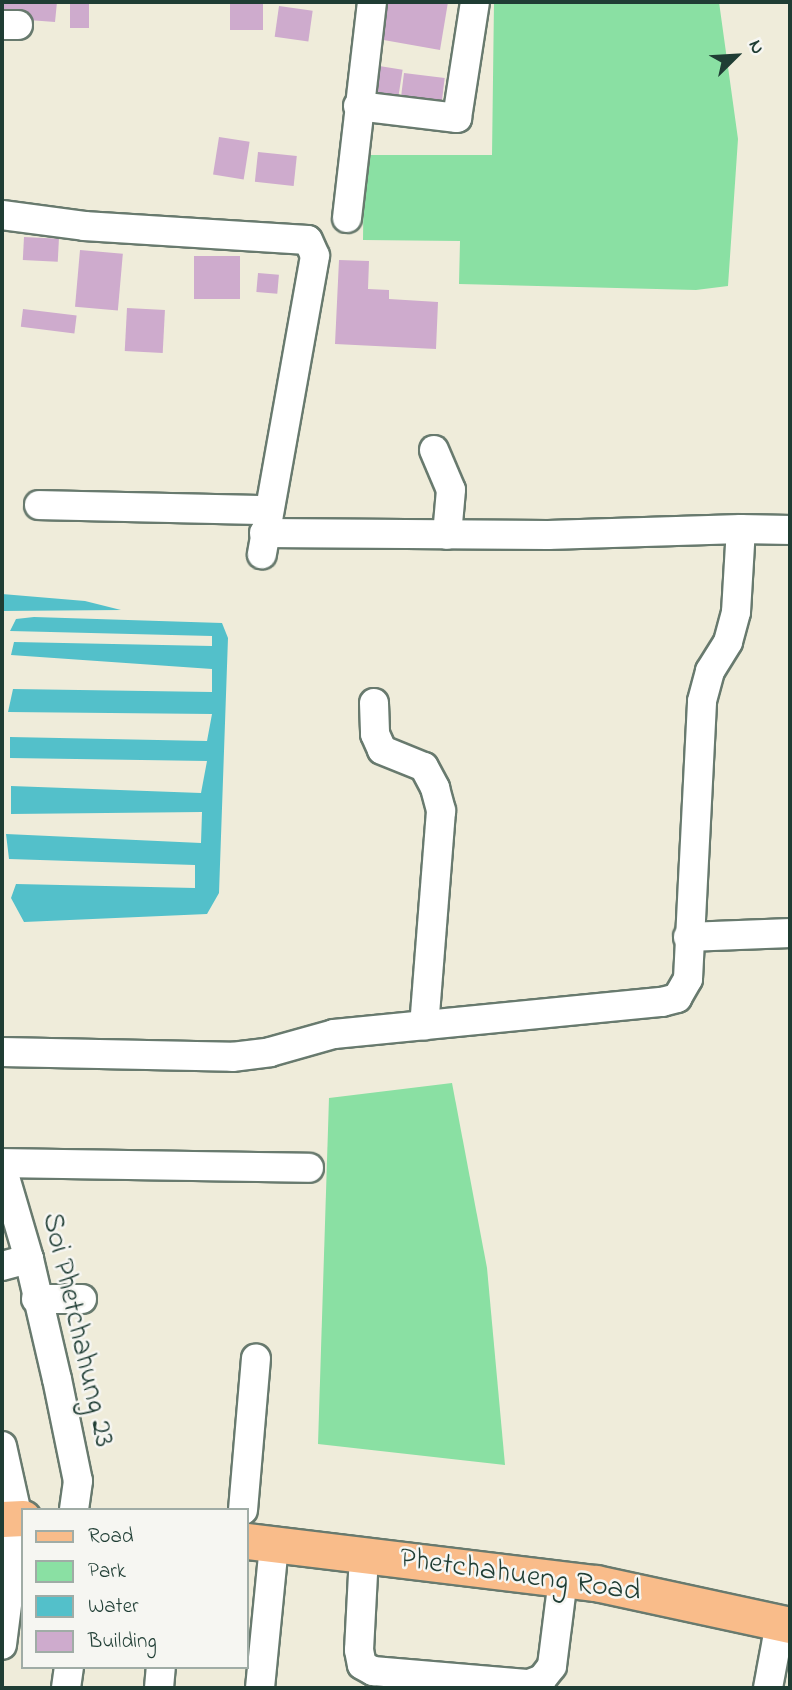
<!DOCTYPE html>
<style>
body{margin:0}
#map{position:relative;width:792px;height:1690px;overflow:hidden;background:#efecda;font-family:"Indie Flower",sans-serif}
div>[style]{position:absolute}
.green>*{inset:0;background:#8ae0a3}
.water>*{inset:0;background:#53c0ca}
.building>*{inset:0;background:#ceabcd;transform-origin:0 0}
.roads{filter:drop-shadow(2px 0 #687a6e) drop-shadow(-2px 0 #687a6e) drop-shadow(0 2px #687a6e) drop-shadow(0 -2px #687a6e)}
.minor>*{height:28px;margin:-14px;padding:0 14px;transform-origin:14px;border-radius:14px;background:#fff}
.major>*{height:35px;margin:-17.5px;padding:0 17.5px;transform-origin:17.5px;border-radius:17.5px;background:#f9bc8a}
span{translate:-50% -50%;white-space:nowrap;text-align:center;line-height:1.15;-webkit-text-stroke:5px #f6f6f2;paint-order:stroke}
.street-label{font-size:30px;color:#1f3d34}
.frame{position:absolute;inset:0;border:4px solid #1f3d34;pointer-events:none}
.legend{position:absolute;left:21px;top:1508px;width:228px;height:161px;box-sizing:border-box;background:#f6f6f2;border:2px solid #a0aca6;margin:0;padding:9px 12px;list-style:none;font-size:21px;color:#1f3d34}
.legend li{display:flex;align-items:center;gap:14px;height:35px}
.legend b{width:35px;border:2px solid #a0aca6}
.north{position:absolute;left:701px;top:21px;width:70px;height:70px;-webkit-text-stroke:5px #f6f6f2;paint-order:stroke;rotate:66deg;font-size:19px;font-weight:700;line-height:28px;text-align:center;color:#1f3d34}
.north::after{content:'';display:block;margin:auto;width:24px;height:32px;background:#1f3d34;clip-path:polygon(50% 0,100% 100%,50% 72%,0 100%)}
</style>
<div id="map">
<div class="green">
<i style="clip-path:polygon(494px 2px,719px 2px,738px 139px,728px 286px,696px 290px,459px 284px,460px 241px,363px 240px,364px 155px,492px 155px)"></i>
<i style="clip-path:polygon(452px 1083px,487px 1268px,505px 1465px,318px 1444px,329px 1098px)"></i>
</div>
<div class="water">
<i style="clip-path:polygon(2px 594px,85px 601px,121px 610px,2px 611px)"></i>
<i style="clip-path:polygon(34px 617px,222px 623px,228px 638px,219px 893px,207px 914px,24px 922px,11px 898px,16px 884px,195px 888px,195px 865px,9px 859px,6px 834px,201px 843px,202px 812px,11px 814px,11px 786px,201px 793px,207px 761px,10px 758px,10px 737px,207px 741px,212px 714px,8px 712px,13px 689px,212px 692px,212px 669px,11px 655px,14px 642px,212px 646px,212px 636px,10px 631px,16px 619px)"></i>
</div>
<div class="building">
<i style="clip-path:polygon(2px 2px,57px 2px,55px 22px,2px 18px)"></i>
<i style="left:70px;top:2px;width:19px;height:26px"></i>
<i style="left:230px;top:2px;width:33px;height:28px"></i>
<i style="clip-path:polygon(385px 2px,448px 2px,440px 50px,378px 39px)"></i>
<i style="left:279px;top:6px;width:34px;height:31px;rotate:8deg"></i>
<i style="left:373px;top:65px;width:30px;height:35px;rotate:9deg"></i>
<i style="left:404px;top:73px;width:41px;height:29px;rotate:7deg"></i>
<i style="left:219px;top:137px;width:31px;height:38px;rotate:9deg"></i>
<i style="left:258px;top:152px;width:39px;height:30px;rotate:6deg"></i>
<i style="left:24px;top:237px;width:35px;height:23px;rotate:3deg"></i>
<i style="left:80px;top:250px;width:43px;height:57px;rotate:5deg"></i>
<i style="left:194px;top:256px;width:46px;height:43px"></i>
<i style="clip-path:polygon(339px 260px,369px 261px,368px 289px,389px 290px,389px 299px,438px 302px,436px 349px,335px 344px)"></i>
<i style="left:258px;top:273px;width:21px;height:19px;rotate:5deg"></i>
<i style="left:127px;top:308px;width:38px;height:43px;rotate:3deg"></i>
<i style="left:23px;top:309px;width:54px;height:18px;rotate:7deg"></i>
</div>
<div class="roads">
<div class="minor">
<i style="left:2px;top:25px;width:16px"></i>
<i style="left:358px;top:106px;width:100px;rotate:6.9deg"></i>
<i style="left:457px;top:118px;width:117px;rotate:-81.2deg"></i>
<i style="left:2px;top:215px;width:83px;rotate:7.6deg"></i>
<i style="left:84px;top:226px;width:224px;rotate:3.6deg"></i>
<i style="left:308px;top:240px;width:17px;rotate:66deg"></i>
<i style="left:315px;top:256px;width:303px;rotate:100.1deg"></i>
<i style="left:347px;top:218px;width:217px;rotate:-83.4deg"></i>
<i style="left:434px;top:450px;width:43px;rotate:67deg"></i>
<i style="left:451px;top:490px;width:45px;rotate:95.1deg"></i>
<i style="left:39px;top:505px;width:229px;rotate:1.3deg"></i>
<i style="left:264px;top:533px;width:284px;rotate:0.4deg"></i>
<i style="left:548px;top:535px;width:193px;rotate:-1.8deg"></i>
<i style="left:374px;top:703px;width:31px;rotate:88deg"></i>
<i style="left:375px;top:734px;width:17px;rotate:66deg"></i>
<i style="left:382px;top:750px;width:45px;rotate:22deg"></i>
<i style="left:424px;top:767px;width:24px;rotate:62deg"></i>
<i style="left:435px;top:788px;width:24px;rotate:75deg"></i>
<i style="left:441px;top:811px;width:215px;rotate:94.5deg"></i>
<i style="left:688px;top:937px;width:102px;rotate:-2.2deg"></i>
<i style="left:2px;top:1052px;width:230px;rotate:1.2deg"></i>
<i style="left:232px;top:1057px;width:38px;rotate:-7deg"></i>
<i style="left:270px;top:1052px;width:66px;rotate:-15.7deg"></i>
<i style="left:334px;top:1034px;width:330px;rotate:-5.6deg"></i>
<i style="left:662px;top:1002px;width:16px;rotate:-15deg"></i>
<i style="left:677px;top:998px;width:22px;rotate:-60deg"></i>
<i style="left:688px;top:979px;width:278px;rotate:-87.1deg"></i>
<i style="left:702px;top:701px;width:31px;rotate:-75deg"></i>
<i style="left:710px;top:671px;width:34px;rotate:-58deg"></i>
<i style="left:728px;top:642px;width:31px;rotate:-75deg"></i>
<i style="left:736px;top:612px;width:83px;rotate:-86.6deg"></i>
<i style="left:741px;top:529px;width:49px;rotate:1.2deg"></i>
<i style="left:2px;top:1163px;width:307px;rotate:0.9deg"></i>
<i style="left:2px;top:1167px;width:96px;rotate:73.6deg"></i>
<i style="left:29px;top:1259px;width:123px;rotate:76.9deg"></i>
<i style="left:57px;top:1379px;width:104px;rotate:78.4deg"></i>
<i style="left:78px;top:1481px;width:29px;rotate:98deg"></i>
<i style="left:2px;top:1266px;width:28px;rotate:-15deg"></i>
<i style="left:36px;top:1299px;width:46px"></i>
<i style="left:2px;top:1446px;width:74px;rotate:77.5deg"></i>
<i style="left:18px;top:1518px;width:128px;rotate:97.2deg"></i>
<i style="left:243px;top:1510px;width:152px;rotate:-85.1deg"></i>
<i style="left:364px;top:1555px;width:95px;rotate:93deg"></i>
<i style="left:359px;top:1650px;width:15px;rotate:79deg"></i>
<i style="left:362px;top:1665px;width:13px;rotate:29deg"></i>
<i style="left:373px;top:1671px;width:157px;rotate:4.8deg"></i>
<i style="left:529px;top:1684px;width:14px;rotate:-21deg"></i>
<i style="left:542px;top:1679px;width:16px;rotate:-52deg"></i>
<i style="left:552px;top:1666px;width:88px;rotate:-82.8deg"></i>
<i style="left:66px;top:1688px;width:21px;rotate:-82deg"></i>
<i style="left:159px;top:1688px;width:21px;rotate:-85deg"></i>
<i style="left:260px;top:1688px;width:144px;rotate:-84.4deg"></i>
<i style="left:768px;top:1688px;width:66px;rotate:-79.5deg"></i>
</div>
<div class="major">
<i style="left:2px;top:1519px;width:21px;rotate:-3deg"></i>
<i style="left:247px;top:1541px;width:352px;rotate:6.9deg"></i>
<i style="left:596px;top:1583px;width:198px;rotate:12.2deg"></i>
</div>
</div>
<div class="street-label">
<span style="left:77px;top:1330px;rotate:77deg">Soi Phetchahung 23</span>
<span style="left:520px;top:1576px;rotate:8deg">Phetchahueng Road</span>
</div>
<div class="frame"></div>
<ul class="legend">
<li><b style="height:9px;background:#f9bc8a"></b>Road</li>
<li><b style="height:19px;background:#8ae0a3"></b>Park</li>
<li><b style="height:19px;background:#53c0ca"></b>Water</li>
<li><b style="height:19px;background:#ceabcd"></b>Building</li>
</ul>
<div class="north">N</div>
</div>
